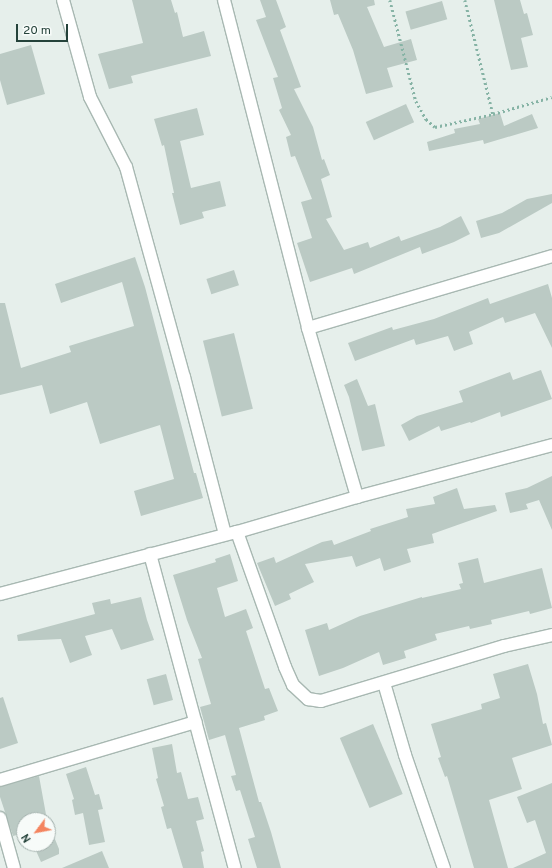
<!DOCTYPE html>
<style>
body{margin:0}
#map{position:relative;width:552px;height:868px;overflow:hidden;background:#e6efeb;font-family:Overpass,sans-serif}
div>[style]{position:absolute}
.building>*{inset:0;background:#bbcac4;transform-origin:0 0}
.path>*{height:2.5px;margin-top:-1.25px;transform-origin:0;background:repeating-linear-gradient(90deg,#86b3a5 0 2px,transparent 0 5px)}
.roads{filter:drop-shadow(1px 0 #a8b8b2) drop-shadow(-1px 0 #a8b8b2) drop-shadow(0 1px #a8b8b2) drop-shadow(0 -1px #a8b8b2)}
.street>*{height:12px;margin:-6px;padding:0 6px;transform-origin:6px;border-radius:6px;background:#fff}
span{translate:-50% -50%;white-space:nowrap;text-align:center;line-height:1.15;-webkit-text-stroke:3px #f7fbf9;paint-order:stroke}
.north{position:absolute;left:16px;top:812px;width:40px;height:40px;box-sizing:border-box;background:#f7fbf9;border:1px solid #a3b1ad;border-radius:50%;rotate:238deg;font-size:11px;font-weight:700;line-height:16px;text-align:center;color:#24423a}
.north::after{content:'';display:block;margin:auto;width:14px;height:18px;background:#f4845f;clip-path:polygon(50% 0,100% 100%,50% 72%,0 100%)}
.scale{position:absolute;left:16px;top:24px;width:52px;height:18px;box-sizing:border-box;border:2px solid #24423a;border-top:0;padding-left:5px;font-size:12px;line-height:14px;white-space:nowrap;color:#24423a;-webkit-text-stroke:3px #f7fbf9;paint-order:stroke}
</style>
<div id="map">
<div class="building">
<i style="clip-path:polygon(132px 0,171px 0,175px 13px,177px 12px,183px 37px,204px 31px,211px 56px,131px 76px,133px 83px,109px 89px,98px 54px,143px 43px)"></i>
<i style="clip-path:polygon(260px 0,276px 0,286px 27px,280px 30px,301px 87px,294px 89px,313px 127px,322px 160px,324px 159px,330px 175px,321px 179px,332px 217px,326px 219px,344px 250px,368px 242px,370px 248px,399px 236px,401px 241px,440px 227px,461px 216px,470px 234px,454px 242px,422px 254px,420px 247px,354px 274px,352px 268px,310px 282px,297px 243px,312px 238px,301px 202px,312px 199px,295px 156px,291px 157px,286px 137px,291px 135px,279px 110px,282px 108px,273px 78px,278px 77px,256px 20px,266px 17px)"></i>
<i style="clip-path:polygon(330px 0,374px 0,375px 5px,367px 7px,384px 47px,411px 39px,417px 60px,387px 68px,393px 87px,366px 94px,353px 50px,338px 14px,334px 15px)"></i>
<i style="clip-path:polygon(494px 0,520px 0,524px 14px,527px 13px,533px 35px,521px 38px,528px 67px,511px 70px)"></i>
<i style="left:442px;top:1px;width:19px;height:38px;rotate:74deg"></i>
<i style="clip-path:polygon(31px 45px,45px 94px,7px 105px,0 80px,0 54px)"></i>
<i style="left:406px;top:104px;width:20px;height:44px;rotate:66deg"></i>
<i style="clip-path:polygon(197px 108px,204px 135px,180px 141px,191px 188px,220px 181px,226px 206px,202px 212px,204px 218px,180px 225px,172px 193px,174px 193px,164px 145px,162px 146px,154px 119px)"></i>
<i style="clip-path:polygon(500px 113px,504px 126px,532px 114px,538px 128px,484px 144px,483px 140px,429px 151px,427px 142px,455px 133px,454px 129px,480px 124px,478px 119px)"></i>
<i style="clip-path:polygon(552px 194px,552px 203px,499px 233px,481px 238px,476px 221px,502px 213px,527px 199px)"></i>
<i style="clip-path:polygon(135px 257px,145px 287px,194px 473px,196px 473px,203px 498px,141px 516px,134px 491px,174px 479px,160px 425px,100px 444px,87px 402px,50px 414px,42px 385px,0 395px,0 303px,5px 303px,21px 368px,71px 352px,69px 346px,134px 326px,122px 282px,61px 303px,55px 284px)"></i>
<i style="left:234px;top:270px;width:16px;height:29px;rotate:72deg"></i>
<i style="clip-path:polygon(548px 284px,552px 298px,552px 348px,535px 313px,505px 323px,503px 317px,469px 332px,473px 344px,454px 351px,448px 336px,416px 345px,414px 339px,355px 361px,348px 343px,392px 327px,393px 330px,434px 319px,488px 298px,490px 304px)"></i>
<i style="left:234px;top:333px;width:78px;height:32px;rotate:76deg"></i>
<i style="clip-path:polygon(541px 370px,552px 399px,501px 417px,500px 412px,471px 423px,470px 422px,441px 431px,439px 426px,409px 441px,401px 425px,417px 416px,463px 402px,459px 391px,510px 372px,513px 380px)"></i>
<i style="clip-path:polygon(357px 379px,368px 406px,375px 404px,385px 446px,362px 451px,349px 397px,344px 385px)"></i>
<i style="clip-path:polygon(552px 476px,552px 530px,539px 500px,526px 504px,528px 509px,510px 513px,505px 493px,527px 488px)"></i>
<i style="clip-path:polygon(457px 488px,464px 509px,495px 505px,497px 511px,432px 534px,434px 543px,407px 549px,411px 562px,384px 571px,380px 558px,356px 567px,352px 556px,305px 564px,314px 582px,289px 594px,291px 599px,275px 606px,257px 563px,274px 557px,276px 563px,322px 542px,332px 540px,334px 545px,371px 531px,370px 529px,408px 517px,406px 509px,435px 504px,433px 497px)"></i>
<i style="clip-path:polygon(230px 554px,238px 581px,217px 588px,225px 617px,246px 609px,253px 628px,246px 631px,265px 689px,269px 688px,278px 711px,264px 716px,265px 720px,239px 728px,259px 802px,261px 802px,271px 832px,281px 868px,257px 868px,248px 839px,255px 837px,240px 790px,236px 791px,231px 776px,236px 775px,225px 735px,209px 740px,200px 707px,211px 704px,198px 659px,202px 658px,187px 620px,173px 575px,216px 562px,215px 559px)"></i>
<i style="clip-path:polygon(478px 558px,484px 583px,542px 568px,552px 608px,530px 614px,529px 611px,491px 620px,492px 624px,470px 629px,469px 626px,435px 634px,437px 640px,404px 651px,406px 658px,383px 665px,379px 652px,343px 668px,319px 676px,305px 630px,327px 623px,329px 630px,360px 616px,422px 597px,422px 598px,461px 589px,459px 584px,463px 583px,458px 563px)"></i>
<i style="clip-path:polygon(141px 597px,147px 620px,154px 640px,121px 650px,112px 629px,85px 636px,92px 655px,70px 663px,61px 639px,18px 641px,17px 635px,95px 614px,92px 603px,110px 599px,111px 604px)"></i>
<i style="clip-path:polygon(528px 664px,537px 694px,543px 724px,546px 723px,552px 745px,512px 758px,522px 789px,489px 800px,508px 868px,474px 868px,447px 776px,445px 777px,438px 758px,441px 757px,431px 724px,482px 709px,481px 704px,500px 698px,493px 674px)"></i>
<i style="left:166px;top:674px;width:27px;height:20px;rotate:75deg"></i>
<i style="clip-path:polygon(3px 697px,18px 743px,0 749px,0 698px)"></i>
<i style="left:373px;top:724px;width:76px;height:36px;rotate:67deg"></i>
<i style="clip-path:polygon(172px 744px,177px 773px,181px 772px,188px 799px,198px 797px,204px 819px,196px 821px,204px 851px,201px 852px,204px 868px,183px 868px,171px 828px,167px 829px,161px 807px,164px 806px,156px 779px,158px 778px,152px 748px)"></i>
<i style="clip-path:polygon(86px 767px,95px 795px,99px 794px,103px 809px,98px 810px,105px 842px,89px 845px,83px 813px,75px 815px,72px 800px,74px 799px,66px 774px)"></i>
<i style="clip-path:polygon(39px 776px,47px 820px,24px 820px,24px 833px,13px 836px,0 797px,0 787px)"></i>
<i style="clip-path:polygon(552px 783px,552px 868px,513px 868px,546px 853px,535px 820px,527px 823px,517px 797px)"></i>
<i style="clip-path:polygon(48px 822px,59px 849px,59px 854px,41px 862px,33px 844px,48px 844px)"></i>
<i style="clip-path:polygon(102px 851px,109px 868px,62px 868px)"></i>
</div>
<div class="path">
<i style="left:390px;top:0;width:104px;rotate:75.6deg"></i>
<i style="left:416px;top:101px;width:21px;rotate:61deg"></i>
<i style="left:426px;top:119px;width:12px;rotate:42deg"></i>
<i style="left:435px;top:127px;width:59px;rotate:-12.6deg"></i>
<i style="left:493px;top:114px;width:61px;rotate:-16.1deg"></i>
<i style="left:465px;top:0;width:117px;rotate:76.2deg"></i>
</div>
<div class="roads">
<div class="street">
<i style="left:63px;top:0;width:101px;rotate:74.4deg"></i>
<i style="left:90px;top:97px;width:79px;rotate:62.8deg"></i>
<i style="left:126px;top:167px;width:218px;rotate:74.6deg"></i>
<i style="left:184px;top:377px;width:162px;rotate:75.4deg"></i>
<i style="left:224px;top:0;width:339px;rotate:75.6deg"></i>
<i style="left:308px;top:328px;width:176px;rotate:73.8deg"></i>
<i style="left:308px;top:328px;width:254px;rotate:-16.4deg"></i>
<i style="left:237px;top:532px;width:143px;rotate:70.4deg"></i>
<i style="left:285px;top:667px;width:20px;rotate:66deg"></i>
<i style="left:293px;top:685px;width:21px;rotate:43deg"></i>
<i style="left:308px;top:699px;width:13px;rotate:9deg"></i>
<i style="left:321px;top:701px;width:191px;rotate:-16.7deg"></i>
<i style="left:504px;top:646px;width:49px;rotate:-12.9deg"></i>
<i style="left:150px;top:554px;width:325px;rotate:74.9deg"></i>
<i style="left:0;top:594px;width:245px;rotate:-14.7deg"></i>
<i style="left:237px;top:532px;width:125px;rotate:-16.3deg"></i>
<i style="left:357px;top:497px;width:202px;rotate:-14.9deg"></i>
<i style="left:384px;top:683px;width:75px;rotate:73.7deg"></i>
<i style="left:405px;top:755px;width:120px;rotate:71deg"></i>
<i style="left:0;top:780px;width:204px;rotate:-16.5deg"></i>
<i style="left:0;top:818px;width:52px;rotate:74.4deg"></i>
</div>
</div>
<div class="north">N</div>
<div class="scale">20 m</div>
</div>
